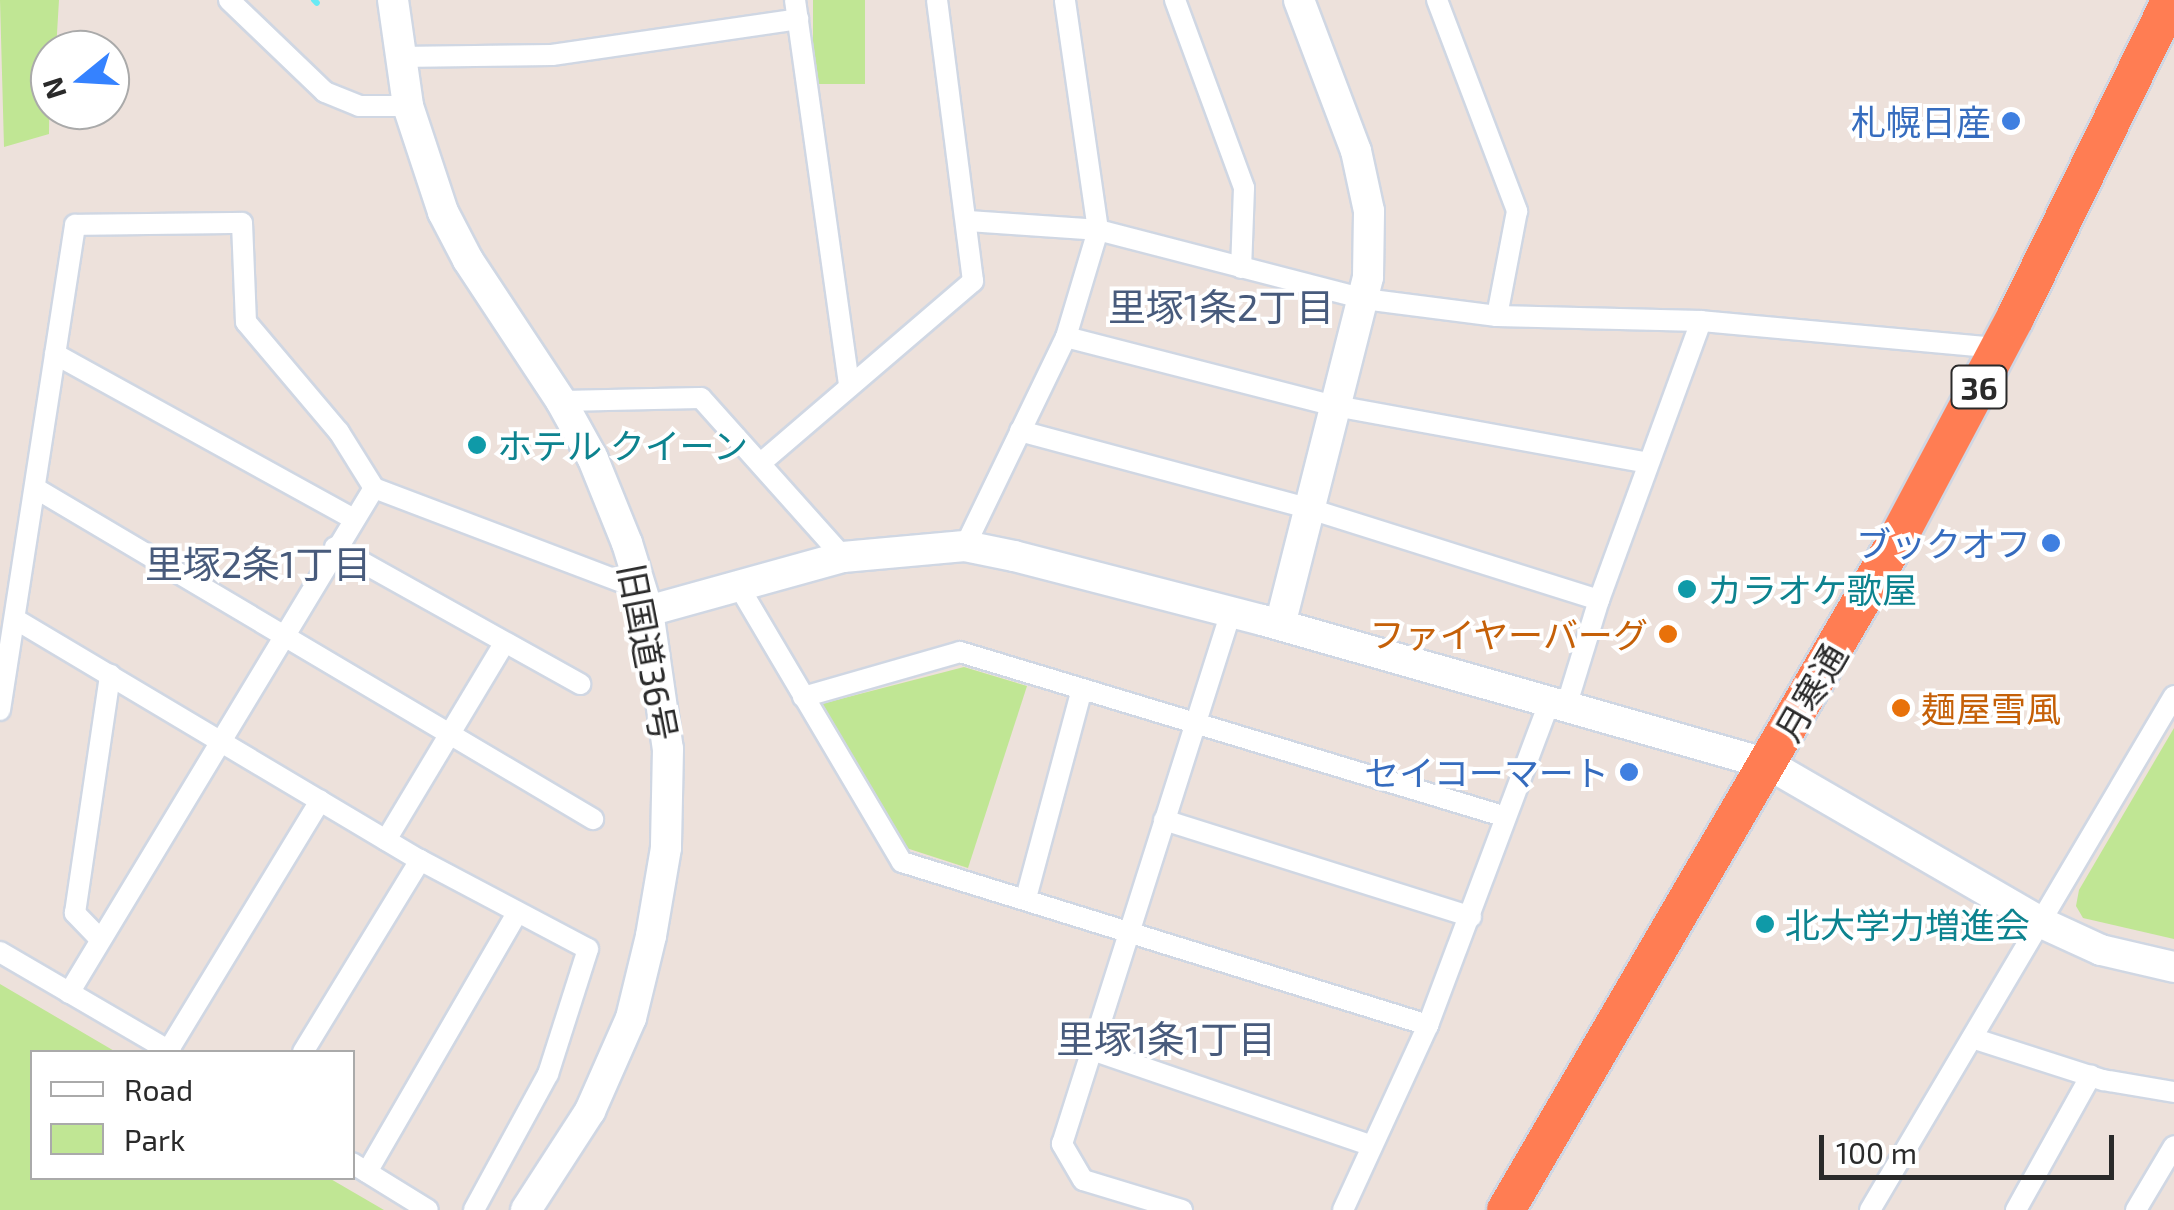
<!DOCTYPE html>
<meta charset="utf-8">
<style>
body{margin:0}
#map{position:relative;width:2174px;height:1210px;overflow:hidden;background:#ede1db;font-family:"Exo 2","Noto Sans JP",sans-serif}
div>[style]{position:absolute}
.green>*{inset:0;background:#c0e694;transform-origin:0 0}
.stream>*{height:6px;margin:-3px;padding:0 3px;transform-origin:3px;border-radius:3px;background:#68eaf4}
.roads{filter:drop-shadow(2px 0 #d0d7e3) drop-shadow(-2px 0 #d0d7e3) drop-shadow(0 2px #d0d7e3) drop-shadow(0 -2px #d0d7e3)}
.street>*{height:20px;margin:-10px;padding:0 10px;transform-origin:10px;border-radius:10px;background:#fff}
.secondary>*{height:30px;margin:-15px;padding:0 15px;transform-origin:15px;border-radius:15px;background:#fff}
.highway>*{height:38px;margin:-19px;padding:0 19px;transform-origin:19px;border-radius:19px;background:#ff7d53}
.dots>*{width:28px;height:28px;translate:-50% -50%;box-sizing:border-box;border:5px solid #fff;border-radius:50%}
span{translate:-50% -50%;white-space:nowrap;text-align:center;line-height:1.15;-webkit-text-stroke:8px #fff;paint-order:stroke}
.shield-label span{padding:2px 8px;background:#fff;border:2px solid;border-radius:8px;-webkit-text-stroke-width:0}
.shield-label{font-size:32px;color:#2a2a2a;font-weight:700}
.shop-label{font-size:35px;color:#366cbe}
.right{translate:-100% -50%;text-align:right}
.culture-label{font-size:35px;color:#0d838f}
.left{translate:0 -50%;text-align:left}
.food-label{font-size:35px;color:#c56008}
.street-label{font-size:35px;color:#2a2a2a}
.neighbourhood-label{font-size:38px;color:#485b7c}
.legend{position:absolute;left:30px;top:1050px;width:325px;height:130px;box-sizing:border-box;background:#fff;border:2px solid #aaa;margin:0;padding:12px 18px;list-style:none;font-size:30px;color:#2a2a2a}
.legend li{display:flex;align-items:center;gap:20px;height:50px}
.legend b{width:50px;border:2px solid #aaa}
.north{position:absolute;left:30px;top:30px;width:100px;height:100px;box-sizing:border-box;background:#fff;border:2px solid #aaa;border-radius:50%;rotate:252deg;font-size:28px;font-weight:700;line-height:40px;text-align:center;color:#2a2a2a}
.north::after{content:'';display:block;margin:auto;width:35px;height:45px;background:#3582ff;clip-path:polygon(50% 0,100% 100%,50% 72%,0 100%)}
.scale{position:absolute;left:1819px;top:1135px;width:295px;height:45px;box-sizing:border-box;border:5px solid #2a2a2a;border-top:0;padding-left:12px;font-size:30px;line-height:35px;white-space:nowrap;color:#2a2a2a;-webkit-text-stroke:8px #fff;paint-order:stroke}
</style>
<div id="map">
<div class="green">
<i style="clip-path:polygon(0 0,59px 0,56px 50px,50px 50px,49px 134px,4px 147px)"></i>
<i style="left:813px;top:0;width:52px;height:84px"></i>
<i style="clip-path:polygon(964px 667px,1027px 686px,968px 868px,900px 846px,821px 704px)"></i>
<i style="clip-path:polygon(2174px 728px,2174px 939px,2083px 918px,2076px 906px,2079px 890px)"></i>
<i style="clip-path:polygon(0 984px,116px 1052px,32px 1052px,32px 1178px,329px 1178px,384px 1210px,0 1210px)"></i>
</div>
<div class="stream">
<i style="left:314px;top:0;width:4px;rotate:45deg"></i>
</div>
<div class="roads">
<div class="street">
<i style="left:229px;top:0;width:133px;rotate:43.8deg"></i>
<i style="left:325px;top:92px;width:37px;rotate:22deg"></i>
<i style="left:359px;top:106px;width:49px"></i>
<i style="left:795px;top:0;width:388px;rotate:82deg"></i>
<i style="left:1175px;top:0;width:200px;rotate:69.8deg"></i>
<i style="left:1244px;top:188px;width:80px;rotate:92.1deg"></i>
<i style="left:1437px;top:0;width:226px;rotate:69.2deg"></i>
<i style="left:1517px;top:211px;width:107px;rotate:100.8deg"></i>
<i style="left:398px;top:57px;width:154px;rotate:-0.7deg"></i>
<i style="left:552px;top:55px;width:249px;rotate:-8.3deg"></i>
<i style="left:967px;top:221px;width:131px;rotate:3.9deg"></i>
<i style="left:1098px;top:230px;width:275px;rotate:14.5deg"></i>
<i style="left:1364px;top:299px;width:134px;rotate:7.3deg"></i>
<i style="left:1497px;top:316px;width:204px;rotate:1.4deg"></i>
<i style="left:1701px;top:321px;width:300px;rotate:5.2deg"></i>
<i style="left:1066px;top:337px;width:278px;rotate:14.4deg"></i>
<i style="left:1335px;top:406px;width:318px;rotate:10.3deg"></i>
<i style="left:55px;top:354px;width:339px;rotate:28.9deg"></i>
<i style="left:561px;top:401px;width:140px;rotate:-1.2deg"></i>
<i style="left:701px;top:398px;width:213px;rotate:48.2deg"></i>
<i style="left:1020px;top:431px;width:297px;rotate:15deg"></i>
<i style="left:1307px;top:508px;width:306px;rotate:17.5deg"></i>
<i style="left:762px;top:462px;width:278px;rotate:-40.6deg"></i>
<i style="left:973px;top:281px;width:283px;rotate:-97.3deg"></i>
<i style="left:35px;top:488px;width:649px;rotate:30.68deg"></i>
<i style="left:374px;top:488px;width:288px;rotate:20.8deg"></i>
<i style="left:965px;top:546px;width:232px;rotate:-64.2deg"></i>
<i style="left:1066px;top:337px;width:112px;rotate:-73.3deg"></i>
<i style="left:1098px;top:230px;width:232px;rotate:-98.2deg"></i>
<i style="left:335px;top:547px;width:281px;rotate:29.2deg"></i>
<i style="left:738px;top:585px;width:322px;rotate:59.4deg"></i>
<i style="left:902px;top:862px;width:551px;rotate:17.22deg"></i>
<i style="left:15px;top:619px;width:471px;rotate:30.8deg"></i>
<i style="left:420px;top:860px;width:190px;rotate:27.9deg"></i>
<i style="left:588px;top:949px;width:131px;rotate:107.7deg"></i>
<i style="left:548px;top:1074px;width:155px;rotate:118.6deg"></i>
<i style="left:803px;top:697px;width:163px;rotate:-16deg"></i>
<i style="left:960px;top:652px;width:570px;rotate:16.81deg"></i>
<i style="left:1566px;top:707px;width:112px;rotate:-72.9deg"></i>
<i style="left:1599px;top:600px;width:297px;rotate:-69.9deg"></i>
<i style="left:0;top:710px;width:491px;rotate:-81.2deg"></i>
<i style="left:75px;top:225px;width:167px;rotate:-0.7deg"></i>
<i style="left:242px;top:223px;width:99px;rotate:87.7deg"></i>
<i style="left:246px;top:322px;width:144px;rotate:49.8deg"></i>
<i style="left:339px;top:432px;width:66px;rotate:58deg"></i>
<i style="left:1164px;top:820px;width:322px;rotate:17.5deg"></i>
<i style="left:386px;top:840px;width:229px;rotate:-59deg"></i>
<i style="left:1026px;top:898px;width:216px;rotate:-75deg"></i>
<i style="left:99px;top:938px;width:35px;rotate:-134deg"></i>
<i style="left:75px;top:913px;width:241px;rotate:-81.6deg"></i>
<i style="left:0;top:952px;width:198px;rotate:30.3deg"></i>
<i style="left:69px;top:993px;width:590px;rotate:-58.87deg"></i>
<i style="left:1972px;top:1038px;width:138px;rotate:17.8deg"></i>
<i style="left:2103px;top:1080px;width:72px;rotate:9.6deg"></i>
<i style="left:168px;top:1051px;width:293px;rotate:-58.7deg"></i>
<i style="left:1095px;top:1051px;width:291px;rotate:18.9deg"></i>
<i style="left:303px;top:1052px;width:225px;rotate:-58.6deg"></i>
<i style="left:352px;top:1163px;width:89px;rotate:31.7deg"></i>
<i style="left:367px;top:1172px;width:299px;rotate:-59.9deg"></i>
<i style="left:1182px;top:1210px;width:103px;rotate:-163.1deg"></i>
<i style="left:1083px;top:1180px;width:42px;rotate:-120.3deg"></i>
<i style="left:1062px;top:1144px;width:558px;rotate:-72.38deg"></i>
<i style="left:1343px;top:1210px;width:204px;rotate:-65.3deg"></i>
<i style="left:1428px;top:1025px;width:344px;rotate:-69.4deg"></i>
<i style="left:1870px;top:1210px;width:597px;rotate:-59.4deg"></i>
<i style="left:2016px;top:1210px;width:154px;rotate:-60.9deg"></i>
<i style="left:2136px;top:1210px;width:74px;rotate:-59.3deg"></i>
</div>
<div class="secondary">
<i style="left:393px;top:0;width:107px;rotate:81.9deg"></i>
<i style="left:408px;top:106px;width:112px;rotate:71.7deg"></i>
<i style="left:443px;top:212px;width:54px;rotate:62.5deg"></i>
<i style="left:468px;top:260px;width:169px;rotate:56.6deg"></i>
<i style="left:561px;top:401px;width:66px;rotate:61.1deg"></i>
<i style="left:593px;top:459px;width:91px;rotate:68deg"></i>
<i style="left:627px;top:543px;width:71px;rotate:72.8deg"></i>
<i style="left:648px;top:611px;width:139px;rotate:81.8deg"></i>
<i style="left:668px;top:749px;width:99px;rotate:91.2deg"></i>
<i style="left:666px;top:848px;width:89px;rotate:99.7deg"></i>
<i style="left:651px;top:936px;width:84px;rotate:103.7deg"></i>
<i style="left:631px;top:1018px;width:102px;rotate:113.8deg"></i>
<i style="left:590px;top:1111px;width:118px;rotate:122.9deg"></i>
<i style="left:648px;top:611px;width:202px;rotate:-15.5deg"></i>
<i style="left:843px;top:557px;width:122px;rotate:-5.2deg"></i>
<i style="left:965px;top:546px;width:50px;rotate:11.5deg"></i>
<i style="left:1014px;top:556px;width:256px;rotate:14.5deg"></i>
<i style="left:1262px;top:620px;width:526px;rotate:15.89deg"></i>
<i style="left:1768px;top:764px;width:317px;rotate:30.1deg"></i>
<i style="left:2042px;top:923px;width:65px;rotate:24.6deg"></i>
<i style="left:2101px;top:950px;width:75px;rotate:13.1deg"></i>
<i style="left:1280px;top:625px;width:359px;rotate:-75.8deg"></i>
<i style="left:1368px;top:277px;width:66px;rotate:-89.1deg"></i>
<i style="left:1369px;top:211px;width:61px;rotate:-102.2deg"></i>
<i style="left:1356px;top:151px;width:161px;rotate:-110.7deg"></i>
</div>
<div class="highway">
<i style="left:1506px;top:1210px;width:778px;rotate:-59.74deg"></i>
<i style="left:1898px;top:538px;width:249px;rotate:-62deg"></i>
<i style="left:2015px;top:318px;width:354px;rotate:-63.9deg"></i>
</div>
</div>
<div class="dots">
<i style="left:2011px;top:121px;background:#3f7fe0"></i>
<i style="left:477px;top:445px;background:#0f9aa8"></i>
<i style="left:2051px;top:543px;background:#3f7fe0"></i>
<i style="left:1687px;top:589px;background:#0f9aa8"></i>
<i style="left:1668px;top:634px;background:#e8710a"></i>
<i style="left:1901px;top:708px;background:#e8710a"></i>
<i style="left:1629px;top:772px;background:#3f7fe0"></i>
<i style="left:1765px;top:924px;background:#0f9aa8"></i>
</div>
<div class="shield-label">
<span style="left:1979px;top:387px">36</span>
</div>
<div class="shop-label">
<span class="right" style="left:1991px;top:121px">札幌日産</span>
<span class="right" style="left:2031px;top:543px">ブックオフ</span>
<span class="right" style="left:1609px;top:772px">セイコーマート</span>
</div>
<div class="culture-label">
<span class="left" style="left:497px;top:445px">ホテル クイーン</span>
<span class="left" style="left:1707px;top:589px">カラオケ歌屋</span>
<span class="left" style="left:1785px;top:924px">北大学力増進会</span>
</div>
<div class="food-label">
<span class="right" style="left:1648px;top:634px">ファイヤーバーグ</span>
<span class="left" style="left:1921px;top:708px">麺屋雪風</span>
</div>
<div class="street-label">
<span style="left:649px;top:652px;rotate:79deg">旧国道36号</span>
<span style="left:1810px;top:692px;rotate:-60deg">月寒通</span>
</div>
<div class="neighbourhood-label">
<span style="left:1221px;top:307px">里塚1条2丁目</span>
<span style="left:258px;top:564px">里塚2条1丁目</span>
<span style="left:1166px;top:1039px">里塚1条1丁目</span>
</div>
<ul class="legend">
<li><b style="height:12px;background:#fff"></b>Road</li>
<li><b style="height:28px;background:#c0e694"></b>Park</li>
</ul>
<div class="north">N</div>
<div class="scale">100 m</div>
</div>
